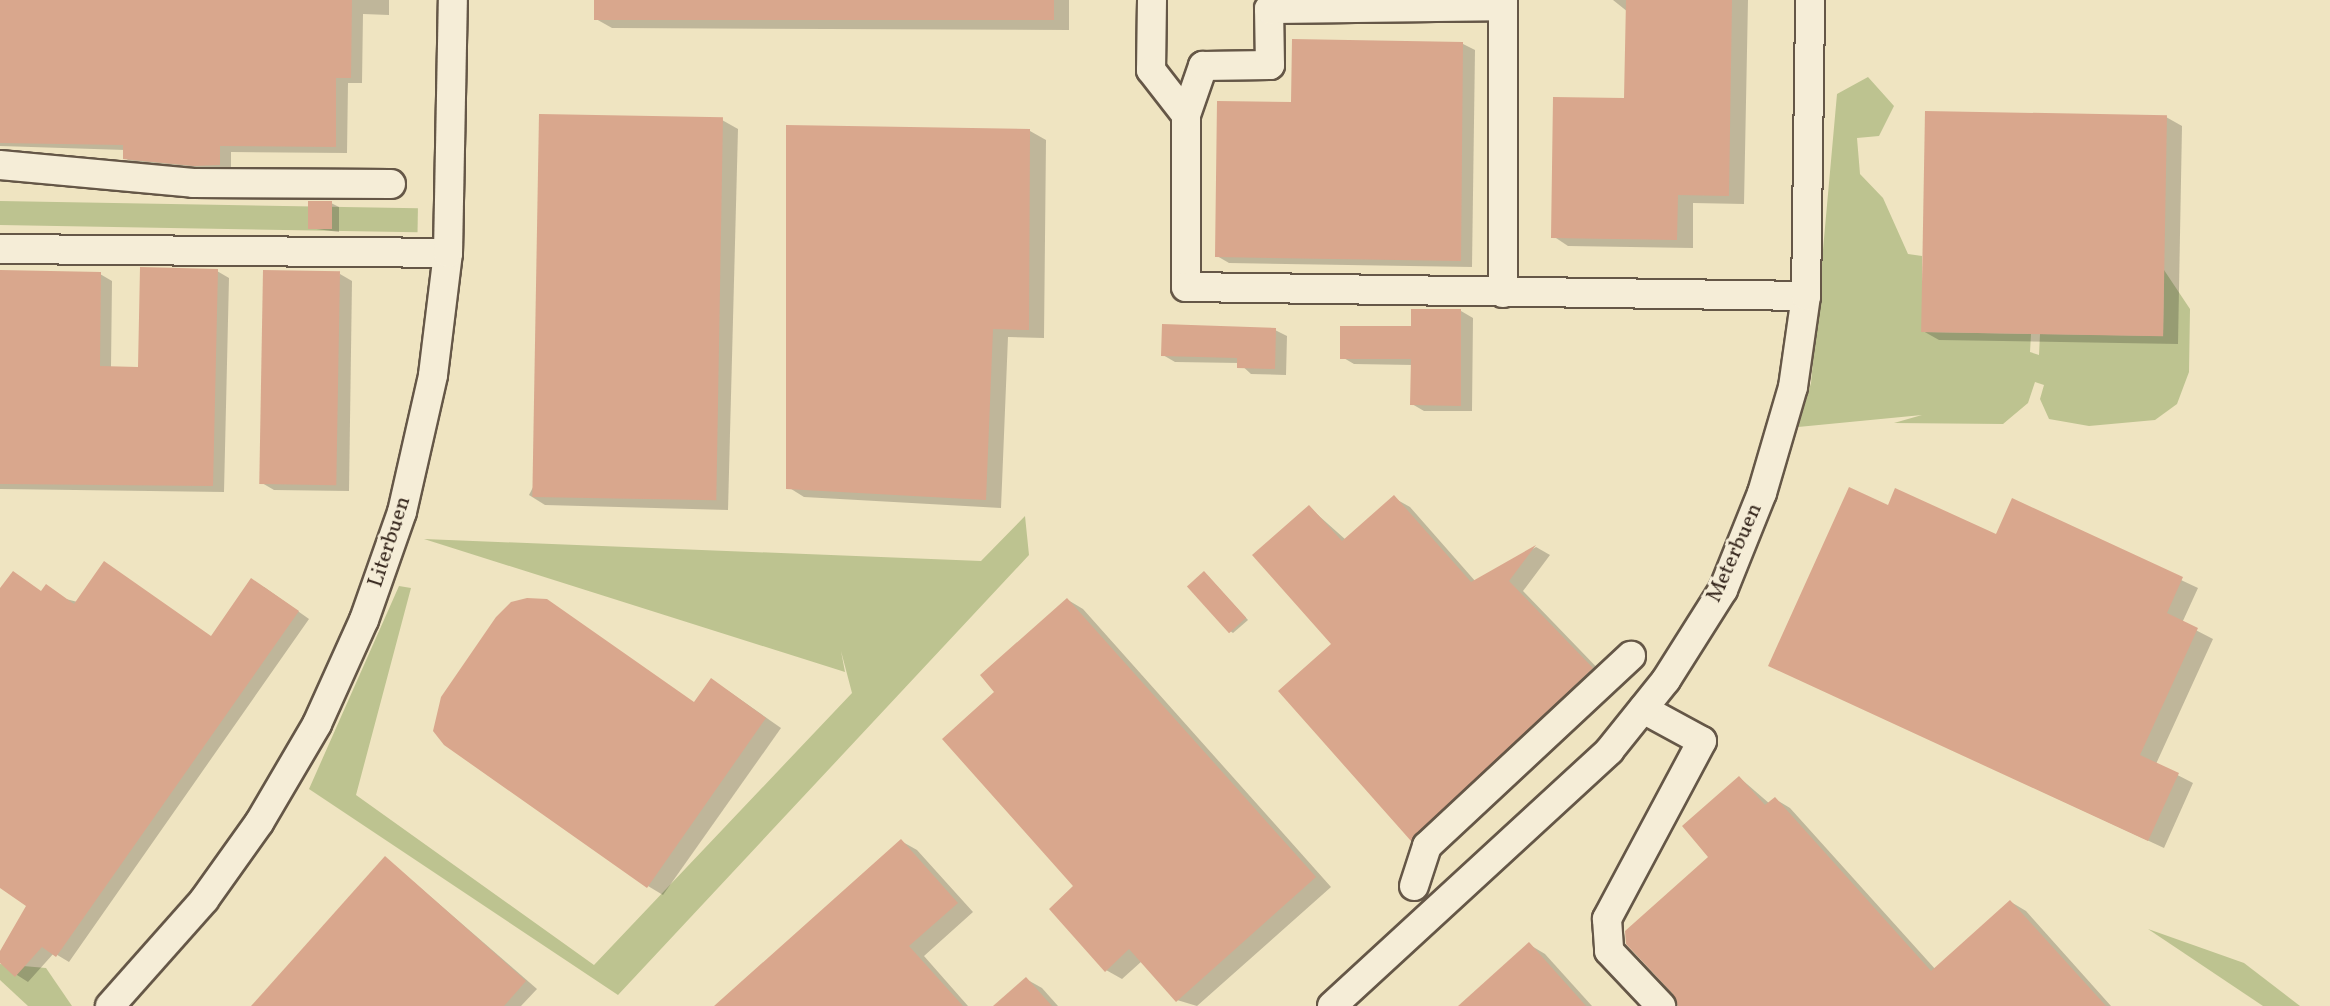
<!DOCTYPE html>
<style>
body{margin:0}
#map{position:relative;width:2330px;height:1006px;overflow:hidden;background:#efe4c1;font-family:Vollkorn,serif}
div>[style]{position:absolute}
.green>*{inset:0;background:#bdc390;transform-origin:0 0}
.shadow>*{inset:0;background:#0003}
.building>*{inset:0;background:#d9a78d;transform-origin:0 0}
.roads{filter:drop-shadow(2px 0 #655747) drop-shadow(-2px 0 #655747) drop-shadow(0 2px #655747) drop-shadow(0 -2px #655747)}
.minor>*{height:28px;margin:-14px;padding:0 14px;transform-origin:14px;border-radius:14px;background:#f5edd7}
span{translate:-50% -50%;white-space:nowrap;text-align:center;line-height:1.15;-webkit-text-stroke:6px #f5edd7;paint-order:stroke}
.street-label{font-size:22px;color:#37281e}
</style>
<div id="map">
<div class="green">
<i style="clip-path:polygon(1868px 77px,1894px 106px,1879px 136px,1857px 138px,1860px 174px,1883px 198px,1908px 254px,1922px 256px,1922px 332px,2031px 334px,2030px 352px,2039px 355px,2040px 334px,2163px 336px,2164px 270px,2190px 309px,2189px 372px,2177px 404px,2155px 420px,2089px 426px,2049px 419px,2040px 399px,2044px 385px,2035px 382px,2028px 403px,2003px 424px,1894px 423px,1922px 415px,1798px 427px,1811px 383px,1837px 94px)"></i>
<i style="left:0;top:201px;width:418px;height:24px;rotate:1deg"></i>
<i style="clip-path:polygon(1025px 516px,1029px 555px,618px 995px,309px 789px,399px 586px,411px 588px,356px 795px,594px 965px,852px 693px,841px 651px,845px 672px,424px 539px,981px 561px)"></i>
<i style="clip-path:polygon(2148px 929px,2244px 963px,2300px 1006px,2263px 1006px)"></i>
<i style="clip-path:polygon(0 964px,46px 968px,72px 1006px,28px 1006px,0 980px)"></i>
</div>
<div class="shadow">
<i style="clip-path:polygon(0 0,389px 0,389px 15px,363px 14px,362px 83px,348px 83px,347px 153px,231px 152px,231px 171px,136px 165px,125px 158px,125px 150px,0 146px)"></i>
<i style="clip-path:polygon(596px 0,1069px 0,1069px 30px,612px 28px,596px 19px)"></i>
<i style="clip-path:polygon(1613px 0,1748px 0,1744px 204px,1693px 203px,1693px 248px,1568px 246px,1553px 236px,1626px 100px,1628px 12px)"></i>
<i style="clip-path:polygon(1463px 44px,1475px 50px,1472px 267px,1229px 263px,1217px 256px,1293px 104px)"></i>
<i style="clip-path:polygon(2166px 117px,2182px 126px,2178px 344px,1939px 340px,1923px 331px)"></i>
<i style="clip-path:polygon(722px 120px,738px 129px,728px 510px,545px 505px,529px 495px)"></i>
<i style="clip-path:polygon(1030px 131px,1046px 140px,1044px 338px,1008px 337px,1001px 508px,804px 497px,788px 487px)"></i>
<i style="clip-path:polygon(331px 203px,339px 207px,339px 232px,309px 228px)"></i>
<i style="clip-path:polygon(217px 271px,229px 278px,224px 492px,0 489px,0 272px,100px 274px,112px 281px,111px 368px,140px 369px)"></i>
<i style="clip-path:polygon(340px 274px,352px 281px,349px 491px,274px 490px,262px 483px)"></i>
<i style="clip-path:polygon(1461px 311px,1473px 318px,1472px 411px,1424px 411px,1412px 404px,1413px 365px,1354px 364px,1342px 357px)"></i>
<i style="clip-path:polygon(1275px 330px,1287px 336px,1286px 375px,1251px 374px,1239px 363px,1175px 362px,1163px 355px)"></i>
<i style="clip-path:polygon(1394px 498px,1410px 507px,1476px 582px,1536px 547px,1550px 555px,1523px 591px,1607px 678px,1427px 848px,1412px 840px,1334px 644px,1309px 507px,1346px 540px)"></i>
<i style="clip-path:polygon(2013px 501px,2198px 588px,2182px 623px,2213px 639px,2156px 764px,2193px 783px,2164px 848px,1770px 665px,1997px 537px)"></i>
<i style="clip-path:polygon(1207px 575px,1248px 620px,1233px 633px,1230px 631px)"></i>
<i style="clip-path:polygon(264px 587px,309px 619px,69px 962px,54px 953px,28px 982px,17px 975px,0 961px,0 952px,28px 906px,0 885px,0 592px,43px 593px,212px 637px)"></i>
<i style="clip-path:polygon(1068px 600px,1083px 609px,1331px 887px,1197px 1006px,1177px 1000px,1142px 961px,1122px 979px,1106px 970px,997px 692px)"></i>
<i style="clip-path:polygon(727px 690px,781px 728px,663px 895px,648px 886px,695px 704px)"></i>
<i style="clip-path:polygon(1740px 778px,1770px 804px,1775px 799px,1790px 808px,1936px 970px,2011px 902px,2026px 911px,2111px 1006px,1683px 1006px,1628px 943px,1711px 857px)"></i>
<i style="clip-path:polygon(901px 841px,917px 850px,973px 912px,924px 956px,968px 1006px,717px 1006px)"></i>
<i style="clip-path:polygon(386px 858px,537px 989px,521px 1006px,254px 1006px)"></i>
<i style="clip-path:polygon(1530px 945px,1545px 954px,1592px 1006px,1461px 1006px)"></i>
<i style="clip-path:polygon(1026px 979px,1042px 988px,1058px 1006px,996px 1006px)"></i>
</div>
<div class="building">
<i style="clip-path:polygon(0 0,352px 0,351px 78px,336px 78px,336px 147px,220px 146px,220px 165px,194px 166px,123px 159px,123px 145px,0 143px)"></i>
<i style="left:594px;top:0;width:460px;height:20px"></i>
<i style="clip-path:polygon(1626px 0,1732px 0,1729px 196px,1678px 195px,1677px 240px,1551px 238px,1553px 97px,1624px 98px)"></i>
<i style="clip-path:polygon(1292px 39px,1463px 42px,1461px 261px,1215px 257px,1217px 101px,1291px 102px)"></i>
<i style="left:1925px;top:111px;width:242px;height:221px;rotate:1deg"></i>
<i style="left:539px;top:114px;width:184px;height:383px;rotate:1deg"></i>
<i style="clip-path:polygon(786px 125px,1030px 129px,1029px 330px,993px 329px,986px 500px,786px 489px)"></i>
<i style="left:308px;top:201px;width:24px;height:28px"></i>
<i style="clip-path:polygon(140px 267px,218px 269px,213px 486px,0 484px,0 270px,101px 272px,100px 366px,138px 367px)"></i>
<i style="left:263px;top:270px;width:77px;height:214px;rotate:1deg"></i>
<i style="clip-path:polygon(1411px 309px,1461px 309px,1461px 406px,1410px 405px,1411px 359px,1340px 359px,1340px 326px,1411px 326px)"></i>
<i style="clip-path:polygon(1162px 324px,1276px 328px,1275px 369px,1237px 368px,1237px 358px,1161px 356px)"></i>
<i style="clip-path:polygon(1849px 487px,1888px 505px,1895px 488px,1996px 534px,2012px 498px,2183px 577px,2167px 613px,2198px 628px,2140px 755px,2179px 773px,2148px 841px,1768px 666px)"></i>
<i style="clip-path:polygon(1394px 495px,1471px 582px,1536px 545px,1509px 581px,1593px 668px,1411px 841px,1278px 691px,1331px 644px,1252px 555px,1309px 505px,1342px 541px)"></i>
<i style="clip-path:polygon(104px 561px,211px 636px,251px 578px,299px 611px,56px 957px,42px 947px,15px 977px,0 963px,0 951px,26px 906px,0 888px,0 588px,13px 571px,41px 591px,46px 584px,74px 604px)"></i>
<i style="left:1204px;top:571px;width:63px;height:23px;rotate:48deg"></i>
<i style="clip-path:polygon(527px 598px,547px 599px,694px 702px,711px 678px,766px 718px,647px 888px,444px 745px,433px 731px,441px 697px,496px 617px,511px 602px)"></i>
<i style="clip-path:polygon(1067px 598px,1316px 877px,1176px 1002px,1129px 949px,1105px 972px,1049px 909px,1073px 886px,942px 739px,994px 692px,980px 675px)"></i>
<i style="clip-path:polygon(1739px 776px,1765px 805px,1775px 797px,1931px 971px,2010px 900px,2106px 1006px,1678px 1006px,1673px 994px,1626px 944px,1625px 931px,1708px 857px,1682px 826px)"></i>
<i style="clip-path:polygon(901px 839px,958px 903px,909px 946px,963px 1006px,714px 1006px)"></i>
<i style="clip-path:polygon(385px 856px,526px 981px,504px 1006px,251px 1006px)"></i>
<i style="clip-path:polygon(1529px 942px,1586px 1006px,1458px 1006px)"></i>
<i style="clip-path:polygon(1026px 977px,1052px 1006px,993px 1006px)"></i>
</div>
<div class="roads">
<div class="minor">
<i style="left:1152px;top:0;width:70px;rotate:90.8deg"></i>
<i style="left:1151px;top:70px;width:57px;rotate:52.1deg"></i>
<i style="left:1186px;top:115px;width:172px;rotate:90deg"></i>
<i style="left:1186px;top:287px;width:620px;rotate:0.83deg"></i>
<i style="left:1186px;top:115px;width:52px;rotate:-70.9deg"></i>
<i style="left:1203px;top:66px;width:67px;rotate:-0.9deg"></i>
<i style="left:1270px;top:65px;width:56px;rotate:-91deg"></i>
<i style="left:1269px;top:9px;width:234px;rotate:-0.7deg"></i>
<i style="left:0;top:165px;width:194px;rotate:5.3deg"></i>
<i style="left:193px;top:183px;width:198px;rotate:0.3deg"></i>
<i style="left:0;top:249px;width:448px;rotate:0.5deg"></i>
<i style="left:1503px;top:293px;width:293px;rotate:-90deg"></i>
<i style="left:1643px;top:709px;width:67px;rotate:28.5deg"></i>
<i style="left:1702px;top:741px;width:202px;rotate:118.1deg"></i>
<i style="left:1607px;top:919px;width:32px;rotate:86deg"></i>
<i style="left:1609px;top:951px;width:76px;rotate:46.6deg"></i>
<i style="left:1414px;top:886px;width:42px;rotate:-72deg"></i>
<i style="left:1427px;top:846px;width:279px;rotate:-43deg"></i>
<i style="left:110px;top:1006px;width:142px;rotate:-48.4deg"></i>
<i style="left:204px;top:900px;width:95px;rotate:-54.5deg"></i>
<i style="left:259px;top:823px;width:115px;rotate:-59.6deg"></i>
<i style="left:317px;top:724px;width:114px;rotate:-65.7deg"></i>
<i style="left:364px;top:620px;width:114px;rotate:-70.6deg"></i>
<i style="left:402px;top:512px;width:140px;rotate:-77.2deg"></i>
<i style="left:433px;top:375px;width:123px;rotate:-83deg"></i>
<i style="left:448px;top:253px;width:253px;rotate:-88.9deg"></i>
<i style="left:1332px;top:1006px;width:377px;rotate:-42.6deg"></i>
<i style="left:1609px;top:751px;width:91px;rotate:-51.2deg"></i>
<i style="left:1666px;top:680px;width:107px;rotate:-57.7deg"></i>
<i style="left:1723px;top:590px;width:105px;rotate:-68.1deg"></i>
<i style="left:1762px;top:493px;width:110px;rotate:-73.7deg"></i>
<i style="left:1793px;top:387px;width:92px;rotate:-81.9deg"></i>
<i style="left:1806px;top:296px;width:296px;rotate:-89.2deg"></i>
</div>
</div>
<div class="street-label">
<span style="left:390px;top:542px;rotate:-72deg">Literbuen</span>
<span style="left:1735px;top:553px;rotate:-66deg">Meterbuen</span>
</div>
</div>
